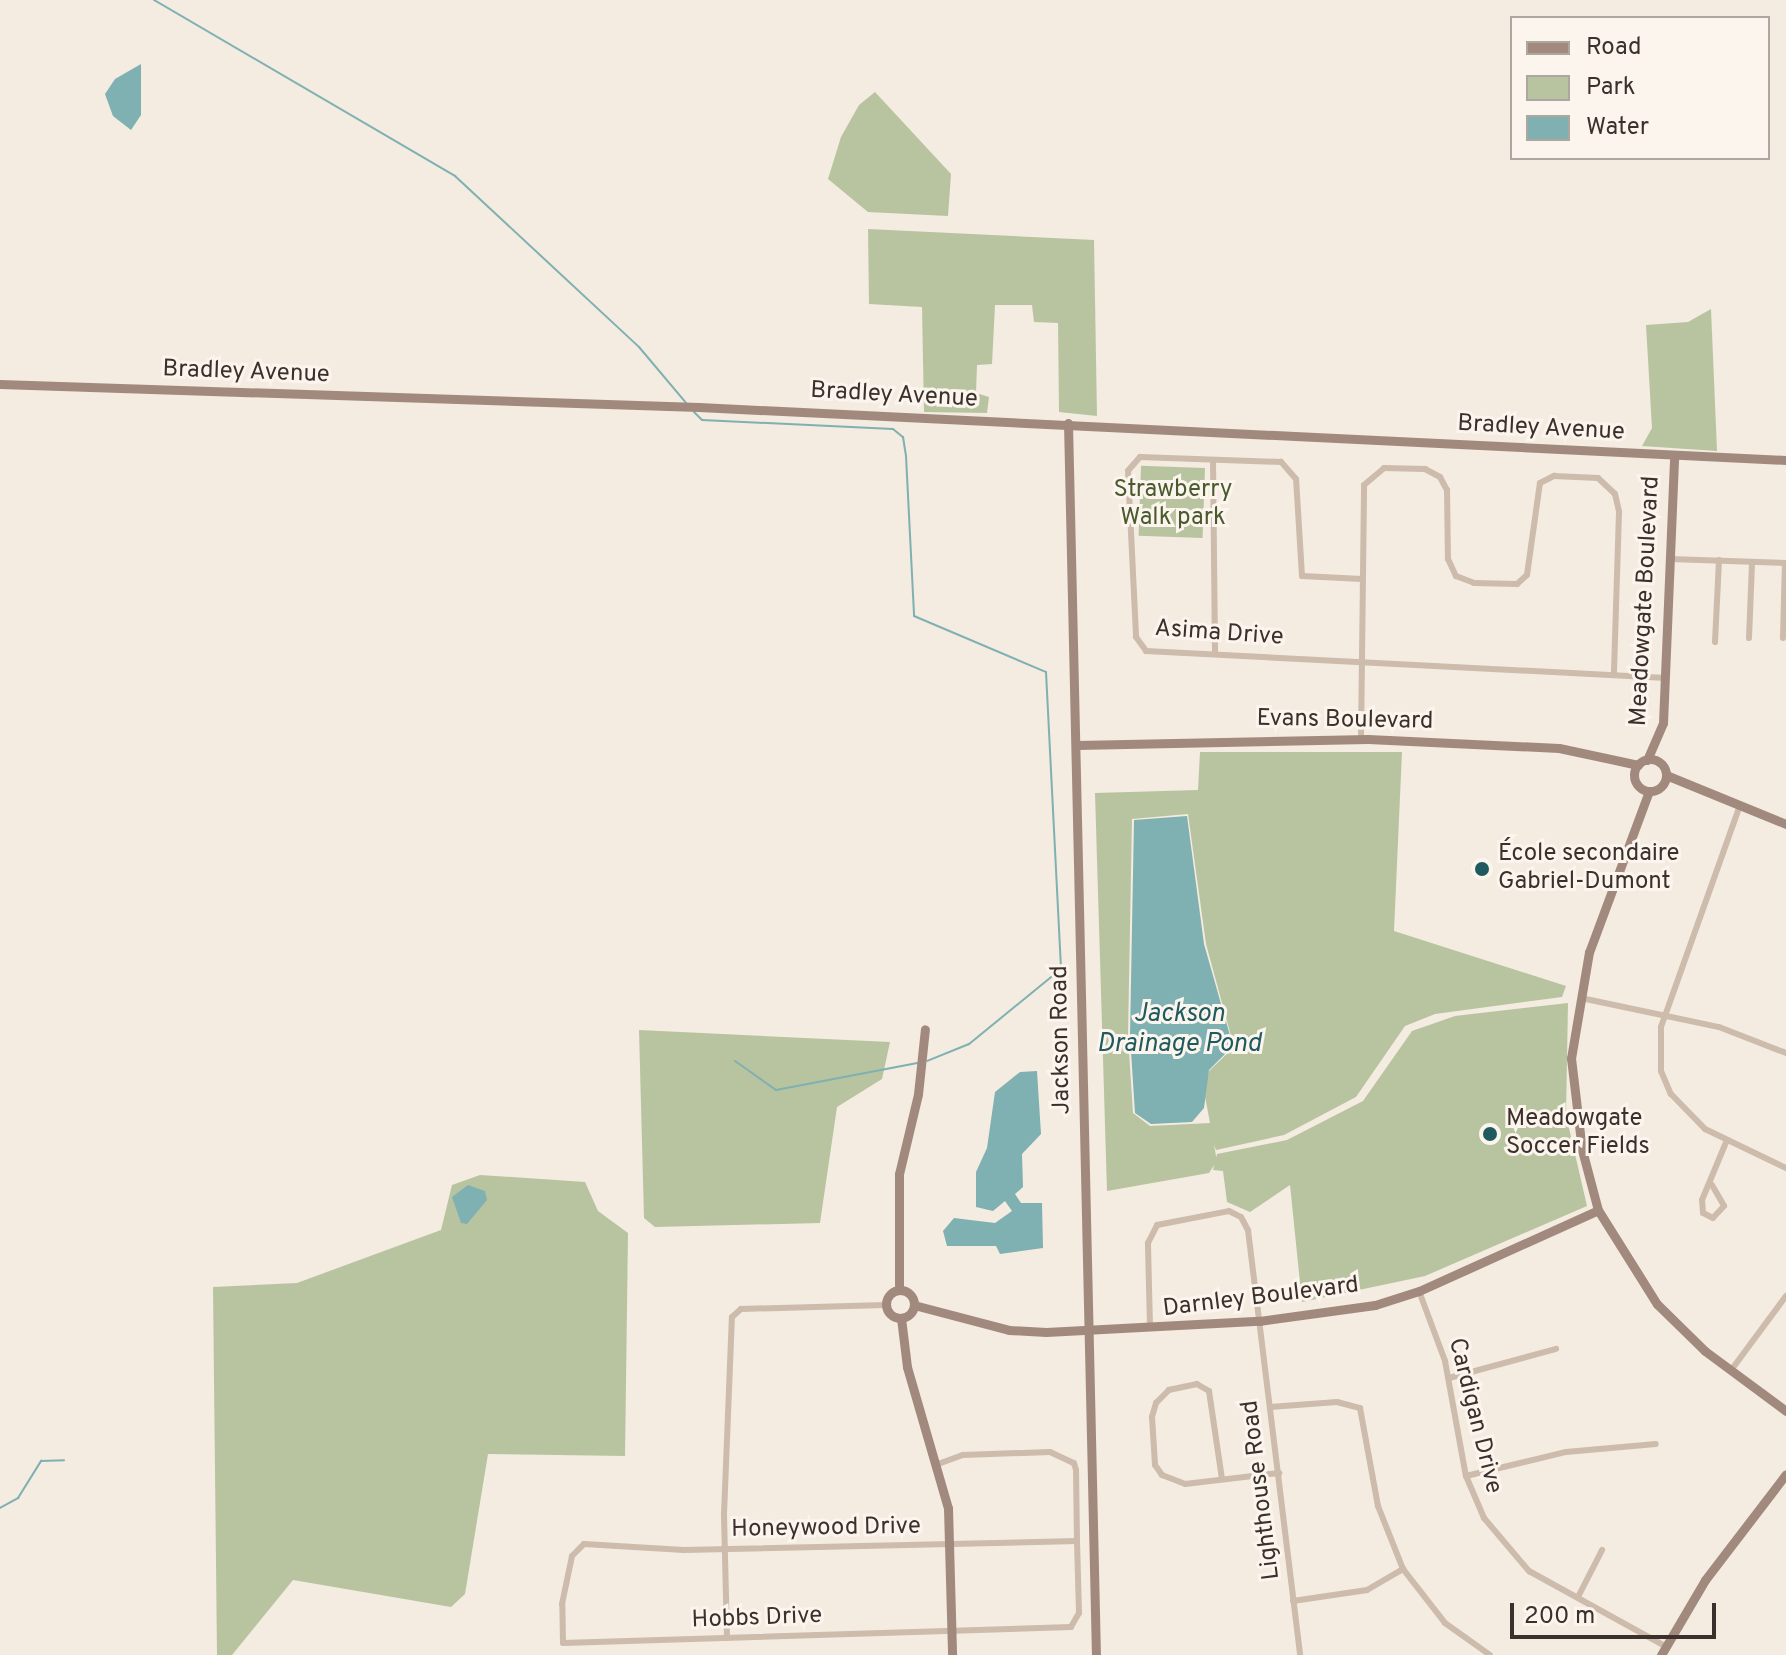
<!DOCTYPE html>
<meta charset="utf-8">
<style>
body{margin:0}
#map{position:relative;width:1786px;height:1655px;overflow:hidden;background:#f4ebe1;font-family:Overpass,sans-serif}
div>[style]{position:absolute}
.green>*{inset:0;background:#b8c4a0;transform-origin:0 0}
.water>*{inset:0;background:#7fb0b2}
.stream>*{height:2px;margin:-1px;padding:0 1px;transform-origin:1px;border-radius:1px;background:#7fb0b2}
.street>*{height:6px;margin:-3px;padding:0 3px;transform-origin:3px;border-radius:3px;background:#cdbbac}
.secondary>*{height:9px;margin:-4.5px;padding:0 4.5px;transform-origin:4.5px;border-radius:4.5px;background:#a18a7d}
.secondary>.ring{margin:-4.5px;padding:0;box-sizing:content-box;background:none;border:9px solid #a18a7d;border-radius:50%}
.dots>*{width:22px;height:22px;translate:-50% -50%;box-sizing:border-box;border:4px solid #fbf5ee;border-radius:50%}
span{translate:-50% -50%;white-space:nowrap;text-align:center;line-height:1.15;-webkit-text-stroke:6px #fbf5ee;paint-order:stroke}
.street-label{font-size:24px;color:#3b302b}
.park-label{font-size:24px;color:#4a5a2e}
.poi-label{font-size:24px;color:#3b302b}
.left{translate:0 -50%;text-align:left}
.water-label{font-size:26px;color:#1f5a5e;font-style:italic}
.legend{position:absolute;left:1510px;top:16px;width:260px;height:144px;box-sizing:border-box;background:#fbf5ee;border:2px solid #aea6a0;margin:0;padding:10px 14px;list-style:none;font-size:24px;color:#3b302b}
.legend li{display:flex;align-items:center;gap:16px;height:40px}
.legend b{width:40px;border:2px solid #aea6a0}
.scale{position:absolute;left:1510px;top:1603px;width:206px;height:36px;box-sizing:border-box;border:4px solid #3b302b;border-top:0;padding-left:10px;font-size:24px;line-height:28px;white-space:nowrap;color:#3b302b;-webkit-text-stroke:6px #fbf5ee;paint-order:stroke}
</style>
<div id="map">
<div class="green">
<i style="clip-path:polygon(875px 92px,951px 174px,948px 216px,868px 212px,828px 179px,841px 137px,859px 105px)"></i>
<i style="clip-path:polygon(868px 229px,1094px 240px,1097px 416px,1059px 412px,1058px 323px,1034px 322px,1032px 305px,995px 305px,992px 364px,977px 365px,976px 393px,989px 397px,987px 413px,924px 412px,922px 307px,869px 304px)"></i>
<i style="clip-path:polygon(1711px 309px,1717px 451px,1642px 446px,1652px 428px,1646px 325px,1688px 322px)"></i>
<i style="left:1205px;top:468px;width:70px;height:64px;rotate:92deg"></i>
<i style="clip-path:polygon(evenodd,1200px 752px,1402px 752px,1394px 931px,1566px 986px,1562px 997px,1435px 1014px,1405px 1026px,1356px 1097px,1284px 1135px,1216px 1150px,1214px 1145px,1217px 1161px,1209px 1173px,1107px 1191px,1095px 793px,1198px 790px,1200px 752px,1188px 814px,1206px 944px,1234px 1047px,1209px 1071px,1204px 1091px,1210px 1123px,1150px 1126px,1133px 1113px,1128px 1036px,1132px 819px,1188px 814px)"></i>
<i style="clip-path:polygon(1568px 1003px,1566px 1115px,1587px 1206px,1425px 1276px,1302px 1302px,1290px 1185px,1250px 1212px,1227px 1202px,1223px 1171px,1213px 1170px,1217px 1154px,1287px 1140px,1363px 1101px,1412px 1031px,1455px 1016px)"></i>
<i style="clip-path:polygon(639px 1030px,890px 1042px,882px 1079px,837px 1107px,820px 1223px,655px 1227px,644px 1218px)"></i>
<i style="clip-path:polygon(480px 1175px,585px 1182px,598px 1211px,628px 1233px,625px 1456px,488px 1454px,465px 1594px,451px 1607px,293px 1580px,232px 1655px,217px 1655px,213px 1287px,297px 1283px,441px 1230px,452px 1185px)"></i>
</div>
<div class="water">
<i style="clip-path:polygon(141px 64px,141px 115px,131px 130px,113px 116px,105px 94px,115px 79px)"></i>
<i style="clip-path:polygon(1187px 816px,1204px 944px,1233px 1046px,1209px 1070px,1204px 1108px,1192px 1122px,1151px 1124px,1135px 1113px,1130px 1036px,1134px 820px)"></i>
<i style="clip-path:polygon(1037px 1071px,1041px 1134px,1022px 1154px,1023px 1187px,1015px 1194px,1021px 1203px,1042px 1203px,1043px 1248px,1000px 1254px,996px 1246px,947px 1246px,943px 1231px,954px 1218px,995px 1223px,1012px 1211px,1005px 1201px,993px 1211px,976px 1207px,976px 1172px,987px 1148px,995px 1092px,1020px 1072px)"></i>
<i style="clip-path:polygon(468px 1185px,485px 1191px,487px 1200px,467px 1224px,461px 1223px,452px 1197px)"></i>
</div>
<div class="stream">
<i style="left:154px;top:0;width:349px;rotate:30.3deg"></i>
<i style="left:455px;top:176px;width:251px;rotate:42.9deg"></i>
<i style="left:639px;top:347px;width:75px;rotate:49.9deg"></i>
<i style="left:694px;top:412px;width:11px;rotate:45deg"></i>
<i style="left:702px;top:420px;width:191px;rotate:2.7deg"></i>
<i style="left:893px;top:429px;width:13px;rotate:39deg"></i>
<i style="left:903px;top:437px;width:19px;rotate:81deg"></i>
<i style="left:906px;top:456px;width:160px;rotate:87.1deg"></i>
<i style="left:914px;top:616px;width:143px;rotate:23deg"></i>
<i style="left:1046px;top:672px;width:297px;rotate:87.1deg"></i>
<i style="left:1061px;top:969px;width:119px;rotate:140.8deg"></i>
<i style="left:969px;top:1044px;width:45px;rotate:158deg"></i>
<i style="left:735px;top:1061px;width:50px;rotate:35.3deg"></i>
<i style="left:776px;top:1090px;width:144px;rotate:-10.8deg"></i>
<i style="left:0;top:1508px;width:21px;rotate:-29deg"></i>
<i style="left:18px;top:1498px;width:44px;rotate:-58.1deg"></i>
<i style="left:41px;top:1461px;width:23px;rotate:-2deg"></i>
</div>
<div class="street">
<i style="left:1213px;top:460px;width:194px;rotate:89.4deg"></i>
<i style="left:1670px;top:559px;width:116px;rotate:2deg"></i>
<i style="left:1362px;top:579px;width:60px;rotate:-177.1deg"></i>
<i style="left:1302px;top:576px;width:97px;rotate:-93.5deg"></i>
<i style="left:1296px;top:479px;width:23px;rotate:-131deg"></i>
<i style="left:1281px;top:462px;width:141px;rotate:-178deg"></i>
<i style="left:1140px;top:457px;width:18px;rotate:131deg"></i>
<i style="left:1128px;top:471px;width:166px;rotate:87.2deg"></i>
<i style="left:1136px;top:637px;width:17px;rotate:54deg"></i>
<i style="left:1146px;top:651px;width:521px;rotate:2.97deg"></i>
<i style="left:1749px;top:638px;width:76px;rotate:-87.7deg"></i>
<i style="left:1783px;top:638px;width:75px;rotate:-88.5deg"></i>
<i style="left:1715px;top:642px;width:82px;rotate:-87.2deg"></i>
<i style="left:1361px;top:739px;width:254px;rotate:-89.3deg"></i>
<i style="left:1364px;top:485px;width:26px;rotate:-40deg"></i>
<i style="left:1384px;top:468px;width:41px;rotate:1.4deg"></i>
<i style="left:1425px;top:469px;width:17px;rotate:28deg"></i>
<i style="left:1440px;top:477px;width:15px;rotate:62deg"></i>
<i style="left:1447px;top:490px;width:69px;rotate:89.2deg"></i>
<i style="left:1448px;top:559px;width:19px;rotate:65deg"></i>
<i style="left:1456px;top:576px;width:19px;rotate:21deg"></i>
<i style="left:1474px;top:583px;width:43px;rotate:1.3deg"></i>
<i style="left:1517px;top:584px;width:13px;rotate:-42deg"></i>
<i style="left:1527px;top:575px;width:93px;rotate:-82deg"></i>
<i style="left:1540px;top:483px;width:16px;rotate:-27deg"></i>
<i style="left:1554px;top:476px;width:44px;rotate:2.6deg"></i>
<i style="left:1598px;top:478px;width:23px;rotate:43deg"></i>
<i style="left:1615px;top:494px;width:18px;rotate:77deg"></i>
<i style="left:1619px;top:512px;width:160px;rotate:91.8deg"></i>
<i style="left:1739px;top:808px;width:232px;rotate:109.6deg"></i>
<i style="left:1661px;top:1027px;width:44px;rotate:90deg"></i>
<i style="left:1661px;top:1071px;width:25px;rotate:67deg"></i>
<i style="left:1671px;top:1094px;width:49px;rotate:45.8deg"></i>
<i style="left:1705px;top:1129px;width:90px;rotate:25.7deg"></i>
<i style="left:1581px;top:998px;width:141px;rotate:11.9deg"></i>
<i style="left:1719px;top:1027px;width:72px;rotate:21.2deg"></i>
<i style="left:1712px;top:1185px;width:24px;rotate:60deg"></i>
<i style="left:1724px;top:1206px;width:16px;rotate:133deg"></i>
<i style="left:1713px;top:1218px;width:11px;rotate:-153deg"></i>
<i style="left:1703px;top:1213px;width:13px;rotate:-94deg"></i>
<i style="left:1702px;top:1200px;width:65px;rotate:-67.4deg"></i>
<i style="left:1419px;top:1291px;width:75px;rotate:69.6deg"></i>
<i style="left:1445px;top:1361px;width:117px;rotate:79.7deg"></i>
<i style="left:1466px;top:1476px;width:46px;rotate:66.8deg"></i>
<i style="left:1484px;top:1518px;width:70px;rotate:49.7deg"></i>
<i style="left:1529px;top:1571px;width:155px;rotate:28.9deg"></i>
<i style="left:1150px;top:1327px;width:84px;rotate:-91.4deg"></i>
<i style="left:1148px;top:1243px;width:20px;rotate:-63deg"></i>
<i style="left:1157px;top:1225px;width:73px;rotate:-11deg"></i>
<i style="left:1229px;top:1211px;width:13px;rotate:27deg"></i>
<i style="left:1241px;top:1217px;width:15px;rotate:62deg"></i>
<i style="left:1248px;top:1230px;width:428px;rotate:83deg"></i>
<i style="left:1732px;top:1369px;width:91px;rotate:-53.5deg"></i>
<i style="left:1449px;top:1378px;width:111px;rotate:-15.2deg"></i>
<i style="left:1270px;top:1407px;width:67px;rotate:-4.3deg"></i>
<i style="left:1337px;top:1402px;width:24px;rotate:15deg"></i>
<i style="left:1360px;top:1408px;width:100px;rotate:79.6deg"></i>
<i style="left:1378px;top:1506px;width:68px;rotate:68.4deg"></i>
<i style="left:1403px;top:1569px;width:68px;rotate:52.1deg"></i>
<i style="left:1445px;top:1623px;width:55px;rotate:35.4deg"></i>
<i style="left:938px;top:1464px;width:27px;rotate:-20deg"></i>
<i style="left:963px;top:1455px;width:87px;rotate:-2deg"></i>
<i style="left:1050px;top:1452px;width:26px;rotate:25deg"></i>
<i style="left:1074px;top:1463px;width:7px;rotate:74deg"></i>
<i style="left:1076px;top:1470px;width:71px;rotate:89.2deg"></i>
<i style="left:1077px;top:1541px;width:72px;rotate:88.4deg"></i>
<i style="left:1079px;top:1613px;width:16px;rotate:120deg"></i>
<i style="left:1071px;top:1627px;width:508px;rotate:178.2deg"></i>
<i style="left:563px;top:1643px;width:39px;rotate:-91deg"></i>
<i style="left:562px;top:1604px;width:49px;rotate:-78.2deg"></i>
<i style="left:572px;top:1556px;width:17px;rotate:-45deg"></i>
<i style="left:584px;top:1544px;width:100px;rotate:3.4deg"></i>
<i style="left:684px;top:1550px;width:393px;rotate:-1.3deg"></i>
<i style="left:1466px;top:1476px;width:103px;rotate:-13.5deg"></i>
<i style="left:1566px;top:1452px;width:90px;rotate:-5.1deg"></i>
<i style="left:1222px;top:1479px;width:89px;rotate:-98.4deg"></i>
<i style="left:1209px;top:1391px;width:14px;rotate:-150deg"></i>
<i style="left:1197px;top:1384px;width:29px;rotate:168deg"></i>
<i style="left:1169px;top:1390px;width:18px;rotate:135deg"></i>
<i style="left:1156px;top:1403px;width:15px;rotate:106deg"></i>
<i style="left:1152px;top:1417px;width:48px;rotate:86.4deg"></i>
<i style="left:1155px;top:1465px;width:12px;rotate:55deg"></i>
<i style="left:1162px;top:1475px;width:25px;rotate:21deg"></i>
<i style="left:1185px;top:1484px;width:95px;rotate:-6.7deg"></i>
<i style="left:1578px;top:1597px;width:53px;rotate:-62.9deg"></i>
<i style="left:1293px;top:1601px;width:75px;rotate:-8.5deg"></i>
<i style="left:1367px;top:1590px;width:42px;rotate:-30.3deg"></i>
<i style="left:727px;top:1638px;width:124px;rotate:-91.4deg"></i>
<i style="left:724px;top:1514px;width:197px;rotate:-87.7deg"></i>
<i style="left:732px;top:1317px;width:12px;rotate:-42deg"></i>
<i style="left:741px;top:1309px;width:144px;rotate:-1.6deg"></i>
</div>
<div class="secondary">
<i style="left:0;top:384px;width:699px;rotate:1.88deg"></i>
<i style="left:699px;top:407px;width:1088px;rotate:2.79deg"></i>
<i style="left:1068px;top:423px;width:1232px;rotate:88.7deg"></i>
<i style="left:1077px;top:745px;width:291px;rotate:-1.2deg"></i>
<i style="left:1368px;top:739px;width:191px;rotate:2.7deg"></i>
<i style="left:1559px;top:748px;width:81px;rotate:12.1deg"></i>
<i class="ring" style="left:1634px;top:759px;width:23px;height:23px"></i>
<i style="left:1647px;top:760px;width:40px;rotate:-66.6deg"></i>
<i style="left:1663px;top:723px;width:266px;rotate:-87.6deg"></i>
<i style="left:1666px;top:775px;width:130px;rotate:22.2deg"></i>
<i style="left:1649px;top:791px;width:172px;rotate:110.4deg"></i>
<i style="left:1589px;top:952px;width:108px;rotate:99.6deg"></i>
<i style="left:1571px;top:1058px;width:93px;rotate:83.2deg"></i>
<i style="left:1582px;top:1150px;width:62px;rotate:75.1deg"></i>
<i style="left:1598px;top:1210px;width:111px;rotate:57.9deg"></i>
<i style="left:1657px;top:1304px;width:67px;rotate:44.4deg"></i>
<i style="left:1705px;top:1351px;width:101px;rotate:36.5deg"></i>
<i class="ring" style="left:886px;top:1290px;width:19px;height:19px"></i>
<i style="left:899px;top:1290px;width:116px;rotate:-90deg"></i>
<i style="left:899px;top:1174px;width:82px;rotate:-76.6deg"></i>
<i style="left:918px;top:1094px;width:65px;rotate:-83.9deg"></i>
<i style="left:914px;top:1305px;width:98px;rotate:14.7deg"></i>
<i style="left:1009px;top:1330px;width:37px;rotate:3deg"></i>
<i style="left:1046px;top:1332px;width:213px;rotate:-3deg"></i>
<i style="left:1259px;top:1321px;width:117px;rotate:-7.9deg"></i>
<i style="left:1375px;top:1305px;width:46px;rotate:-17.7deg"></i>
<i style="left:1419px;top:1291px;width:196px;rotate:-24.3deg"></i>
<i style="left:901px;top:1318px;width:49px;rotate:83deg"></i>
<i style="left:907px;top:1367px;width:147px;rotate:73.8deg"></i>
<i style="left:948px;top:1508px;width:147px;rotate:88.4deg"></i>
<i style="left:1661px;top:1655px;width:87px;rotate:-59.6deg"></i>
<i style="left:1705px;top:1580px;width:133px;rotate:-52.6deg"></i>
</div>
<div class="dots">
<i style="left:1482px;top:869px;background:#1f5a5e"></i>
<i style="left:1490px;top:1134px;background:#1f5a5e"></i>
</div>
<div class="street-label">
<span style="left:246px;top:373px;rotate:2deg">Bradley Avenue</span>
<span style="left:894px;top:396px;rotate:3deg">Bradley Avenue</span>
<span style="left:1541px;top:429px;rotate:3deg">Bradley Avenue</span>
<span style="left:1646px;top:601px;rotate:-87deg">Meadowgate Boulevard</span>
<span style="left:1219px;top:634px;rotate:4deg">Asima Drive</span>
<span style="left:1345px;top:721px;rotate:1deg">Evans Boulevard</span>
<span style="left:1062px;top:1040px;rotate:-91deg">Jackson Road</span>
<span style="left:1261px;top:1298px;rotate:-7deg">Darnley Boulevard</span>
<span style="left:1474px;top:1416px;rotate:76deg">Cardigan Drive</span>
<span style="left:1262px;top:1490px;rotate:-97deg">Lighthouse Road</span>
<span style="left:826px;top:1529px;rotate:-1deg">Honeywood Drive</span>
<span style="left:757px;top:1619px;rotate:-2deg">Hobbs Drive</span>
</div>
<div class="park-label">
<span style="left:1173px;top:505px">Strawberry<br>Walk park</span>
</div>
<div class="poi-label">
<span class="left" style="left:1498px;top:869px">École secondaire<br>Gabriel-Dumont</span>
<span class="left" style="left:1506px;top:1134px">Meadowgate<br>Soccer Fields</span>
</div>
<div class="water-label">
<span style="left:1179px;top:1030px">Jackson<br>Drainage Pond</span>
</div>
<ul class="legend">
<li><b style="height:10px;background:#a18a7d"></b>Road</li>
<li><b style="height:22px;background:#b8c4a0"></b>Park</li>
<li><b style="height:22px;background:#7fb0b2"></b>Water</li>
</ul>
<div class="scale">200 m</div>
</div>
